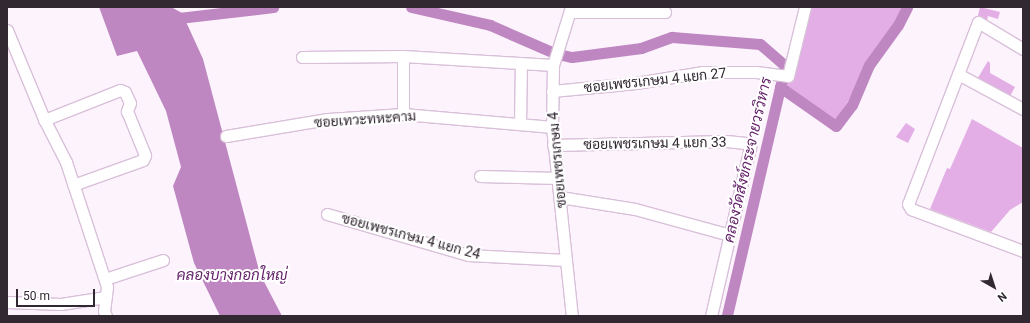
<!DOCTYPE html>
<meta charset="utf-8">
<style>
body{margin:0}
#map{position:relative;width:1030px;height:323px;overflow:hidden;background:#fdf3fd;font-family:Roboto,Sarabun,sans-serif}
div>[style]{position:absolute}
.green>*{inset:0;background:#e3aee5}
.water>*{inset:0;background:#bf87c1}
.canal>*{height:11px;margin:-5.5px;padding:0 5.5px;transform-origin:5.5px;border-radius:5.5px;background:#bf87c1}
.roads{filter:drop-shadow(1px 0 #d9c0d9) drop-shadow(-1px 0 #d9c0d9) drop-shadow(0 1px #d9c0d9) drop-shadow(0 -1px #d9c0d9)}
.minor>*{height:11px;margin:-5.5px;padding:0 5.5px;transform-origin:5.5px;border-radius:5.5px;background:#fff}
span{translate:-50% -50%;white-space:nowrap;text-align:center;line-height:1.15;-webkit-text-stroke:4px #fff;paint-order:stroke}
.street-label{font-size:14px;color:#312831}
.water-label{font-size:15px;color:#642269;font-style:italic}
.frame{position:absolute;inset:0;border:8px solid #312831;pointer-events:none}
.north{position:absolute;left:974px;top:267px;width:40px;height:40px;-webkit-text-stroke:3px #fff;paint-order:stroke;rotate:141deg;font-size:11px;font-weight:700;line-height:16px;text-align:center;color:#312831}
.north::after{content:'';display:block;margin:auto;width:14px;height:18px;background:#312831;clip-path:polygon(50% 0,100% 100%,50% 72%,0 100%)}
.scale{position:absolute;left:16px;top:289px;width:79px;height:18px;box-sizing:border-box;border:2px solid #312831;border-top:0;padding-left:5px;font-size:12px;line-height:14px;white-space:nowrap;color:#312831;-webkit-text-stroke:3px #fff;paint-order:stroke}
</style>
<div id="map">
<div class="green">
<i style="clip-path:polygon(808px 7px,903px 7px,836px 122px,784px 84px)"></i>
<i style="clip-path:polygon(980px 7px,1000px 12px,998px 19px,988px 16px,986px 24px,977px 20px)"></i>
<i style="clip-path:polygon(988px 61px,990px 63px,990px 73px,1015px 87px,1009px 98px,976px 81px)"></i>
<i style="clip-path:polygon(972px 119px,1023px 148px,1023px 202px,1010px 210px,991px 232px,930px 209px,947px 168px,950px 169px)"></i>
<i style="clip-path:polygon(906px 123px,915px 129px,908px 143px,896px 137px)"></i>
</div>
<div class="water">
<i style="clip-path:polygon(99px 7px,171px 7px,182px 13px,203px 59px,260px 274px,282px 316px,220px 316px,194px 263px,173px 186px,181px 167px,166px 111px,137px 51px,117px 56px)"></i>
</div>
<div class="canal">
<i style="left:411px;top:7px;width:81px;rotate:12.8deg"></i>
<i style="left:490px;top:25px;width:70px;rotate:23.6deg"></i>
<i style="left:554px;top:53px;width:18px;rotate:13deg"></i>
<i style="left:572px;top:57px;width:70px;rotate:-7.4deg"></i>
<i style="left:641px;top:48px;width:33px;rotate:-20deg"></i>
<i style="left:672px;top:37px;width:88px;rotate:4.5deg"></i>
<i style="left:760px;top:44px;width:33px;rotate:41deg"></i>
<i style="left:785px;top:66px;width:257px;rotate:103.1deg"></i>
<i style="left:170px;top:19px;width:104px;rotate:-6.6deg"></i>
<i style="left:780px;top:87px;width:68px;rotate:34.9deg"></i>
<i style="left:836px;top:126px;width:26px;rotate:-53deg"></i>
<i style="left:852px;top:105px;width:43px;rotate:-67deg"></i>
<i style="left:869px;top:65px;width:49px;rotate:-54.1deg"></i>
<i style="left:898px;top:25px;width:20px;rotate:-63deg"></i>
</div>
<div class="roads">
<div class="minor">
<i style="left:571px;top:7px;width:61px;rotate:107.2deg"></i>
<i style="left:553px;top:65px;width:62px;rotate:90.9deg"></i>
<i style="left:552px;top:127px;width:190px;rotate:84deg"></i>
<i style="left:570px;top:12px;width:95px"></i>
<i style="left:7px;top:30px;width:96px;rotate:67.4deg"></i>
<i style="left:44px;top:119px;width:48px;rotate:62.9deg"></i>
<i style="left:66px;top:162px;width:132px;rotate:71.8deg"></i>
<i style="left:107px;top:287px;width:24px;rotate:97deg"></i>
<i style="left:104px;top:311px;width:5px;rotate:68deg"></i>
<i style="left:1023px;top:49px;width:52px;rotate:-149deg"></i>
<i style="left:978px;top:22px;width:195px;rotate:111deg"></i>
<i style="left:908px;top:204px;width:6px;rotate:59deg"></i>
<i style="left:911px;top:209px;width:120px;rotate:20.6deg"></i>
<i style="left:302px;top:57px;width:101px;rotate:-0.6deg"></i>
<i style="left:403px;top:56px;width:150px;rotate:3.4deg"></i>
<i style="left:958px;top:74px;width:74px;rotate:28.3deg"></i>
<i style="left:552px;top:91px;width:84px;rotate:-5.4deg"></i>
<i style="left:636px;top:83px;width:68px;rotate:-9.3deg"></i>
<i style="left:703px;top:72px;width:53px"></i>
<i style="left:756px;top:72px;width:32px;rotate:7deg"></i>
<i style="left:788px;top:76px;width:71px;rotate:-76.2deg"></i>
<i style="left:403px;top:114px;width:58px;rotate:-90deg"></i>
<i style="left:44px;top:120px;width:82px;rotate:-21.5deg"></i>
<i style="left:120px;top:90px;width:5px;rotate:22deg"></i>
<i style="left:125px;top:92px;width:12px;rotate:66deg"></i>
<i style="left:130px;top:103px;width:9px;rotate:111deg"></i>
<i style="left:127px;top:111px;width:48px;rotate:67.8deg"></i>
<i style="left:145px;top:155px;width:5px;rotate:112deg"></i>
<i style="left:143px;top:160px;width:74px;rotate:160.3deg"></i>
<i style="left:520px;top:124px;width:61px;rotate:-89.1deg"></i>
<i style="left:226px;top:136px;width:103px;rotate:-9.5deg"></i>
<i style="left:328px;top:119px;width:75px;rotate:-3.8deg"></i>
<i style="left:403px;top:114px;width:150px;rotate:5deg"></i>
<i style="left:553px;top:145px;width:173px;rotate:-1.3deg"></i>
<i style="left:726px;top:141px;width:20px;rotate:6deg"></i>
<i style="left:746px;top:143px;width:6px;rotate:45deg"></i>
<i style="left:750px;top:147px;width:173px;rotate:103deg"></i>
<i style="left:480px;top:176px;width:78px;rotate:1.5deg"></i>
<i style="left:560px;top:197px;width:76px;rotate:9.1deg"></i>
<i style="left:635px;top:209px;width:98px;rotate:15.3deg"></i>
<i style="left:327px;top:214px;width:147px;rotate:16.2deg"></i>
<i style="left:468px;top:255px;width:98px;rotate:2.9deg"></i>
<i style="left:105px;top:279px;width:61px;rotate:-18.1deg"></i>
<i style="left:7px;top:302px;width:54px;rotate:2.1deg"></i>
<i style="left:61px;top:304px;width:45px;rotate:-9deg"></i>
</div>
</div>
<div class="street-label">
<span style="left:655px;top:80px;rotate:-6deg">ซอยเพชรเกษม 4 แยก 27</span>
<span style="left:365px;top:119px;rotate:-4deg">ซอยเทวะทหะคาม</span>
<span style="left:655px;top:143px;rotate:-1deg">ซอยเพชรเกษม 4 แยก 33</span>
<span style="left:557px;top:160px;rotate:-95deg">ซอยเพชรเกษม 4</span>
<span style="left:411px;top:236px;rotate:15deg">ซอยเพชรเกษม 4 แยก 24</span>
</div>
<div class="water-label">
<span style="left:748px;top:160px;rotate:-77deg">คลองวัดสังข์กระจายวรวิหาร</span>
<span style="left:232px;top:276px">คลองบางกอกใหญ่</span>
</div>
<div class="frame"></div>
<div class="north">N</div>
<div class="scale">50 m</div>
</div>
